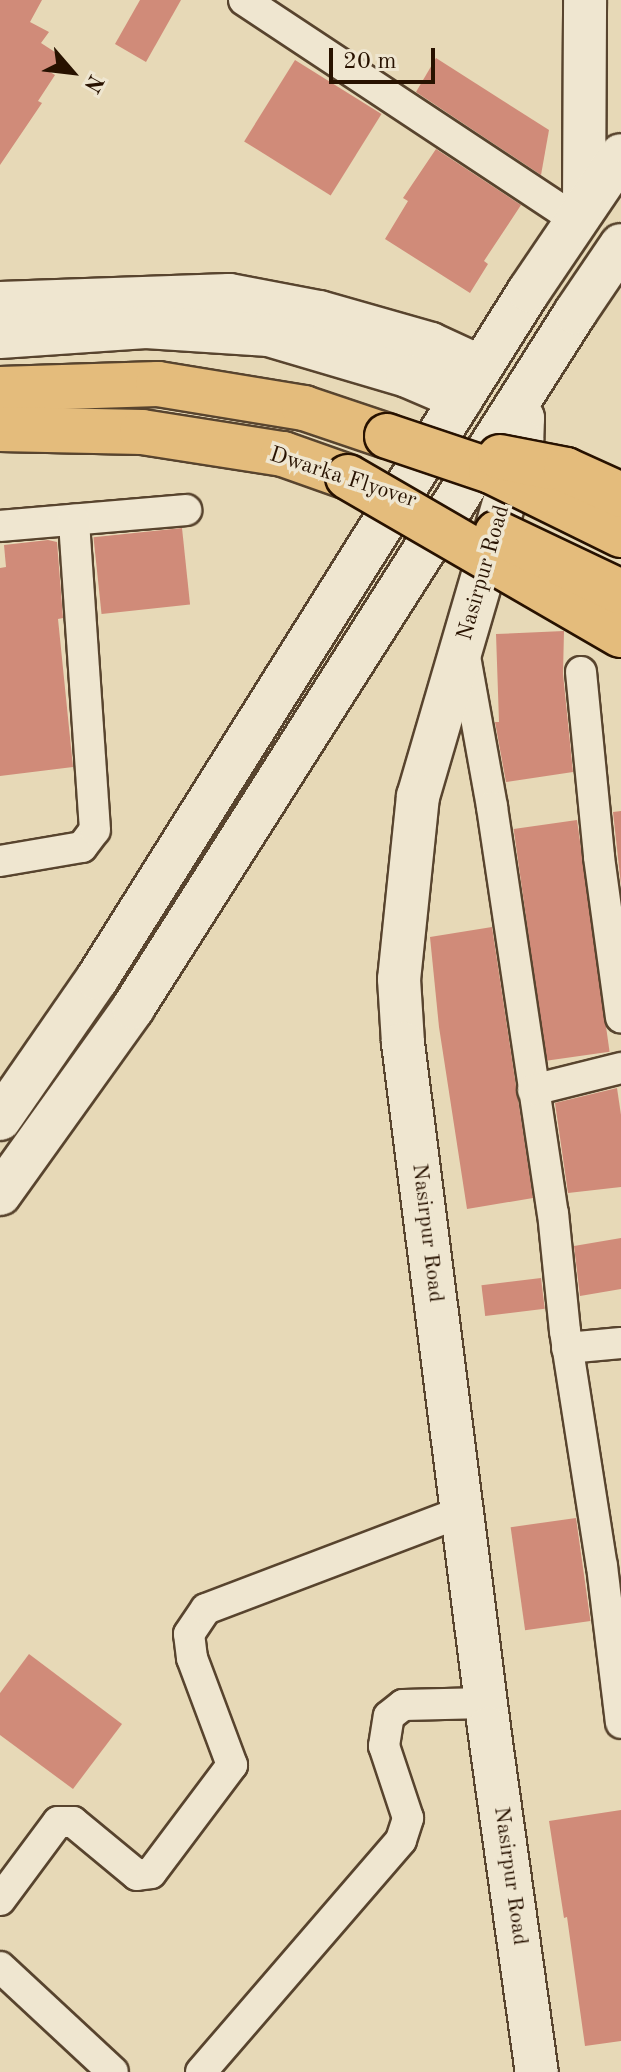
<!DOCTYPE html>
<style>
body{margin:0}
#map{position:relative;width:621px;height:2072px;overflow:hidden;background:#e7d9b7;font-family:"Old Standard TT",serif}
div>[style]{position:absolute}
.building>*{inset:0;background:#d08b79;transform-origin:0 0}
.roads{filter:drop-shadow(2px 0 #58442e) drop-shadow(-2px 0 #58442e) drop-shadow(0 2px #58442e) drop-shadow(0 -2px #58442e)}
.street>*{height:30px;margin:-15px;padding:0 15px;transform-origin:15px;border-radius:15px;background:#efe6d0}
.secondary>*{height:42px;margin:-21px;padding:0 21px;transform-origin:21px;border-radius:21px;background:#efe6d0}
.primary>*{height:44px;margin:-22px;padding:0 22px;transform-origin:22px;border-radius:22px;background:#e4bc7c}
.bridges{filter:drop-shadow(2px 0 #281200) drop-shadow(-2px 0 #281200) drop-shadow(0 2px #281200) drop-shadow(0 -2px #281200)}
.primary-bridge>*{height:44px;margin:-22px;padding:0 22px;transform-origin:22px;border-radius:22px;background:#e4bc7c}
span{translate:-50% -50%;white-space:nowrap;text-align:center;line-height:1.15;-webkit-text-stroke:7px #efe6d0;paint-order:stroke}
.street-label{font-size:22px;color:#281200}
.north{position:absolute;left:32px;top:32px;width:80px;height:80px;-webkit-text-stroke:6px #efe6d0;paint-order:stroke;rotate:118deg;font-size:22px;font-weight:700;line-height:32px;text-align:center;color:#281200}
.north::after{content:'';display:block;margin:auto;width:28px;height:36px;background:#281200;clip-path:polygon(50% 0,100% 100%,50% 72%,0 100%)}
.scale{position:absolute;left:329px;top:48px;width:106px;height:36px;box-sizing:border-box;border:4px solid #281200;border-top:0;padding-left:10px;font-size:24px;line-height:28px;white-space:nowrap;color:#281200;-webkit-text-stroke:6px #efe6d0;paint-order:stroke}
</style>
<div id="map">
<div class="building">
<i style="clip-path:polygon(0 0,42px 0,30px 22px,49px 32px,41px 43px,61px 56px,50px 72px,55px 75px,38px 101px,42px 103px,0 165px)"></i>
<i style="clip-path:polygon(140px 0,181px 0,146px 62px,115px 44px)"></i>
<i style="clip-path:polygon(436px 58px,549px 130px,541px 175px,416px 92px)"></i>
<i style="left:295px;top:60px;width:102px;height:96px;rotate:32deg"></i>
<i style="clip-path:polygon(436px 149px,521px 205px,484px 261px,488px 264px,470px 293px,385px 239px,408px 201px,403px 198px)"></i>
<i style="left:182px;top:528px;width:77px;height:89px;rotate:84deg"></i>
<i style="clip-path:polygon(48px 540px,57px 542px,63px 618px,58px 619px,73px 767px,0 776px,0 568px,6px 567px,4px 545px)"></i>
<i style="clip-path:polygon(564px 631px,563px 674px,573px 772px,506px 782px,495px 722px,499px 722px,496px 634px)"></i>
<i style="clip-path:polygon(621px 811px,621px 885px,613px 812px)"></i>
<i style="left:577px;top:820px;width:234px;height:64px;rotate:82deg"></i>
<i style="clip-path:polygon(492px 927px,533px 1198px,467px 1209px,439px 1027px,430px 937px)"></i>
<i style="clip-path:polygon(617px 1088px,621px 1115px,621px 1187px,568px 1193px,555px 1103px)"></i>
<i style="clip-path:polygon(621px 1238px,621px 1289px,580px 1296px,574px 1246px)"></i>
<i style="left:541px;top:1278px;width:31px;height:60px;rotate:83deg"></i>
<i style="left:576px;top:1518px;width:104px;height:66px;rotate:82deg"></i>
<i style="clip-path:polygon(29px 1654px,122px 1724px,73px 1789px,0 1735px,0 1693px)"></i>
<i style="clip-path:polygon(621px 1810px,621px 2041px,585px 2046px,567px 1917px,564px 1918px,549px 1821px)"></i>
</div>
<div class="roads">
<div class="street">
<i style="left:244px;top:0;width:397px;rotate:33.5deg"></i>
<i style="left:0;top:526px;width:187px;rotate:-4.9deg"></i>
<i style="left:464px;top:651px;width:158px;rotate:79.8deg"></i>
<i style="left:492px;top:807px;width:411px;rotate:81.5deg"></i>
<i style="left:553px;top:1213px;width:119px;rotate:84.2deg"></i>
<i style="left:565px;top:1331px;width:238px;rotate:81.1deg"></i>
<i style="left:602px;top:1566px;width:158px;rotate:83.1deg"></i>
<i style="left:581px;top:672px;width:186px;rotate:84.4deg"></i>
<i style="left:599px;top:857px;width:162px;rotate:82.2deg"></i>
<i style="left:0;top:861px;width:83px;rotate:-9.7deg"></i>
<i style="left:82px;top:847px;width:21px;rotate:-53deg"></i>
<i style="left:95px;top:830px;width:311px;rotate:-93.9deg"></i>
<i style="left:533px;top:1090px;width:91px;rotate:-14deg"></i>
<i style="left:567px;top:1348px;width:54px;rotate:-5.3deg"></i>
<i style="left:0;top:1900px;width:97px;rotate:-53.4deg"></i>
<i style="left:58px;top:1822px;width:15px"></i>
<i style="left:73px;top:1822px;width:83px;rotate:39.6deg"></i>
<i style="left:137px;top:1875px;width:14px;rotate:-8deg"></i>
<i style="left:151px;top:1873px;width:135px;rotate:-53.1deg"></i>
<i style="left:232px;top:1765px;width:114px;rotate:-110.5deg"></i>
<i style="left:192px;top:1658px;width:24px;rotate:-97deg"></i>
<i style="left:189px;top:1634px;width:30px;rotate:-56deg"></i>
<i style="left:206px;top:1609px;width:274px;rotate:-20.8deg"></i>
<i style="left:0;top:1967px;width:154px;rotate:42.9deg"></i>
<i style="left:201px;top:2072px;width:306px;rotate:-49.2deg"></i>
<i style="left:401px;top:1840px;width:23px;rotate:-72deg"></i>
<i style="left:408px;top:1818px;width:76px;rotate:-108.4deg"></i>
<i style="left:384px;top:1746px;width:30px;rotate:-81deg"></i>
<i style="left:389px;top:1716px;width:18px;rotate:-38deg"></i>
<i style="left:403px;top:1705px;width:83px;rotate:-1.4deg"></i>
</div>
<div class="secondary">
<i style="left:584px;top:205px;width:205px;rotate:-89.7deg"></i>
<i style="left:0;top:303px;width:229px;rotate:-2deg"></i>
<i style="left:229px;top:295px;width:92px;rotate:10.7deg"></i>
<i style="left:319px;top:312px;width:116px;rotate:15.9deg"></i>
<i style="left:431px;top:344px;width:55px;rotate:24.7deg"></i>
<i style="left:0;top:337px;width:146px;rotate:-3.9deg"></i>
<i style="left:146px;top:327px;width:123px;rotate:3.7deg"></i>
<i style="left:269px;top:335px;width:144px;rotate:16.5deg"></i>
<i style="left:407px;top:376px;width:59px;rotate:23.1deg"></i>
<i style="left:516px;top:406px;width:14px;rotate:60deg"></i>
<i style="left:523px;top:418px;width:23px;rotate:92deg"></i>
<i style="left:522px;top:441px;width:370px;rotate:106.3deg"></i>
<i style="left:418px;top:796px;width:184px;rotate:95.9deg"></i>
<i style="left:399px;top:979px;width:64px;rotate:86.4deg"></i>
<i style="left:403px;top:1043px;width:690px;rotate:82.84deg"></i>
<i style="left:489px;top:1728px;width:347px;rotate:82.1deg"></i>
<i style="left:0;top:1119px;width:170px;rotate:-55.3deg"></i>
<i style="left:97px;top:979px;width:812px;rotate:-57.88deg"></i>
<i style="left:529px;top:291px;width:164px;rotate:-55.9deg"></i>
<i style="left:0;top:1194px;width:229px;rotate:-54.4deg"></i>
<i style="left:133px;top:1008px;width:824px;rotate:-57.54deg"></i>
<i style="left:575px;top:313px;width:82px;rotate:-55.9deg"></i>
</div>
<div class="primary">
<i style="left:0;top:389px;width:158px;rotate:-1.8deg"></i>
<i style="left:158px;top:384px;width:148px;rotate:9.3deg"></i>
<i style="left:304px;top:408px;width:88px;rotate:18.6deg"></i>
<i style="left:0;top:429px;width:142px;rotate:1.2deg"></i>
<i style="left:142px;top:432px;width:143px;rotate:8.9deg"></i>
<i style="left:283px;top:454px;width:69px;rotate:19.5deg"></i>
</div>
</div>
<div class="bridges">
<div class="primary-bridge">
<i style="left:387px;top:436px;width:110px;rotate:18.6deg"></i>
<i style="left:491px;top:471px;width:145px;rotate:26.2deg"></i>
<i style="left:500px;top:457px;width:67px;rotate:11.1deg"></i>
<i style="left:566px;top:470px;width:60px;rotate:24.4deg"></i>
<i style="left:348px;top:477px;width:315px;rotate:30.1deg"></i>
<i style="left:497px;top:533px;width:137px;rotate:25.4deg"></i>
</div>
</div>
<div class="street-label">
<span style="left:343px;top:478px;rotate:18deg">Dwarka Flyover</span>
<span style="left:484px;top:573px;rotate:-74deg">Nasirpur Road</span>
<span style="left:427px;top:1233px;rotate:83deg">Nasirpur Road</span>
<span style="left:510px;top:1876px;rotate:82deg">Nasirpur Road</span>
</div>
<div class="north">N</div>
<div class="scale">20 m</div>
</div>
